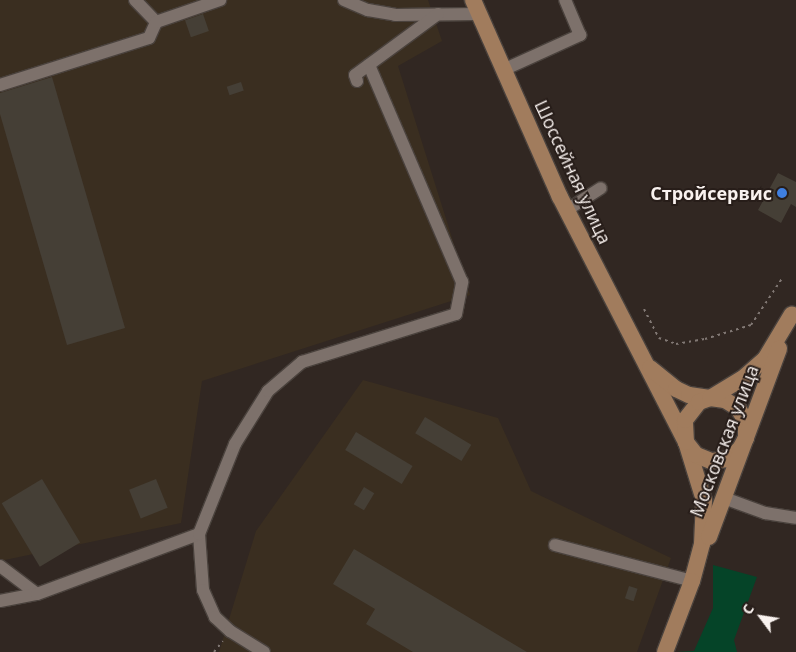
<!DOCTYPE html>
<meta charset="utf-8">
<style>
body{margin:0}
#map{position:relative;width:796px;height:652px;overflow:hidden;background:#312722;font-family:"Open Sans",sans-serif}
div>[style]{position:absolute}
.industrial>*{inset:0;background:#3a2e20}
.green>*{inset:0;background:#054428}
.building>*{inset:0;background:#453f36;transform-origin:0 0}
.path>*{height:2px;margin-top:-1px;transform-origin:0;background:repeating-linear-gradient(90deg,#817874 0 2.5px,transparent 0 6.5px)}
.roads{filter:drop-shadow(1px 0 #4a423d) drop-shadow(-1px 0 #4a423d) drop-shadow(0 1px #4a423d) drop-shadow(0 -1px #4a423d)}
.minor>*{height:12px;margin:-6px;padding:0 6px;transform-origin:6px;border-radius:6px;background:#7d716b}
.major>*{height:16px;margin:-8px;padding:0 8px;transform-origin:8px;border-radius:8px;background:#a17c5d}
.dots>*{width:14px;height:14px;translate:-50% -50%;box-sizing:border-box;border:2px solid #271d19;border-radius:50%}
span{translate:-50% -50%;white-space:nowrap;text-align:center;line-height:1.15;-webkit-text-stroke:4px #271d19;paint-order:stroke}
.street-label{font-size:18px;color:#f9f2ef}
.poi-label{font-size:18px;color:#f9f2ef;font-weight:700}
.right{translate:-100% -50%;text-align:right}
.north{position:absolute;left:736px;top:592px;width:50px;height:50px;-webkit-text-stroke:4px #271d19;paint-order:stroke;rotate:301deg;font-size:14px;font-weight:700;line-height:20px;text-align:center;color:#f9f2ef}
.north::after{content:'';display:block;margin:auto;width:18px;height:22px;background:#f9f2ef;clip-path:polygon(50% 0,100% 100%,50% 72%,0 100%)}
</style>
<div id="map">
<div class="industrial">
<i style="clip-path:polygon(0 0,428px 0,442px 41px,398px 66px,470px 295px,202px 381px,181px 523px,0 561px)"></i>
<i style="clip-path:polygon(363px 380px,498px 418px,531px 491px,671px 558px,637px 652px,219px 652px,256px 531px)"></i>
</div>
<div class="green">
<i style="clip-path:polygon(713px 565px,757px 577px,734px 640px,737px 652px,676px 652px,694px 651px,713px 608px)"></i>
</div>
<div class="building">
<i style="left:203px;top:14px;width:18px;height:19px;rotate:71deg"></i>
<i style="clip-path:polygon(52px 77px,125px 328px,67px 345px,0 114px,0 93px)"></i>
<i style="left:241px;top:82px;width:9px;height:15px;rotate:72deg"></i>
<i style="clip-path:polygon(778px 173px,796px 182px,796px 207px,791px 204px,781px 223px,758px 210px)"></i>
<i style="left:425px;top:417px;width:54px;height:19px;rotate:31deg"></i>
<i style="left:356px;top:432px;width:66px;height:21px;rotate:31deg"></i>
<i style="left:42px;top:479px;width:74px;height:47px;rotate:59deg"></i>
<i style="left:156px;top:479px;width:31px;height:29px;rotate:68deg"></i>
<i style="left:364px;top:487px;width:12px;height:20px;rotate:31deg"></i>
<i style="clip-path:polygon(354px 549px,527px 652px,413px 652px,366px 624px,375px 609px,333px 584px)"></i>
<i style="left:629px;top:586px;width:9px;height:13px;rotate:18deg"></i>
</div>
<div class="path">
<i style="left:644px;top:309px;width:33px;rotate:63deg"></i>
<i style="left:659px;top:338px;width:18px;rotate:19deg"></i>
<i style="left:676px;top:344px;width:29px;rotate:-10deg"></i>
<i style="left:705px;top:339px;width:48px;rotate:-16.9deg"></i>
<i style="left:751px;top:325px;width:58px;rotate:-56.3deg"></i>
<i style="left:214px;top:652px;width:14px;rotate:-51deg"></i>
</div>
<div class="roads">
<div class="minor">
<i style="left:135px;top:0;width:30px;rotate:46deg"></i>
<i style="left:344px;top:0;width:26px;rotate:23deg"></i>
<i style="left:368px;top:10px;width:27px;rotate:10deg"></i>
<i style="left:395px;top:15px;width:83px;rotate:-0.7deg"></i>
<i style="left:503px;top:70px;width:85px;rotate:-24.4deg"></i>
<i style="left:580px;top:35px;width:38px;rotate:-113deg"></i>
<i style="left:357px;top:81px;width:6px;rotate:-108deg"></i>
<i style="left:355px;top:75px;width:103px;rotate:-36.3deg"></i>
<i style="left:0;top:85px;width:156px;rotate:-17.5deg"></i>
<i style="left:149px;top:38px;width:17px;rotate:-66deg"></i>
<i style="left:156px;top:22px;width:68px;rotate:-19deg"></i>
<i style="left:567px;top:210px;width:40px;rotate:-32.9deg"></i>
<i style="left:724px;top:498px;width:44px;rotate:20.1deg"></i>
<i style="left:765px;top:513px;width:31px;rotate:9deg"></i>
<i style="left:199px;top:534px;width:56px;rotate:85.9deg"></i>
<i style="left:203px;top:590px;width:30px;rotate:66deg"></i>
<i style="left:215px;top:617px;width:21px;rotate:43deg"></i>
<i style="left:230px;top:631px;width:40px;rotate:32deg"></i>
<i style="left:555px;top:545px;width:142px;rotate:14.7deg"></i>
<i style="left:0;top:566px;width:46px;rotate:37.1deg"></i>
<i style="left:0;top:601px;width:38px;rotate:-11deg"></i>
<i style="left:37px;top:594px;width:173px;rotate:-20.3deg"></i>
<i style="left:199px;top:534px;width:97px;rotate:-68.2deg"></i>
<i style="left:235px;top:444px;width:62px;rotate:-58.1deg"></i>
<i style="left:268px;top:391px;width:45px;rotate:-40.5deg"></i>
<i style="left:302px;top:362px;width:161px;rotate:-17.3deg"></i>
<i style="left:456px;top:314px;width:33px;rotate:-79deg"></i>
<i style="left:462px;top:282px;width:236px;rotate:-113.2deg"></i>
</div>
<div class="major">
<i style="left:473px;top:0;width:215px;rotate:66.2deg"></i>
<i style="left:560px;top:197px;width:276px;rotate:62.8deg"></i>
<i style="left:686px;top:442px;width:61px;rotate:72.8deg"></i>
<i style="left:704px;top:500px;width:44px;rotate:92.6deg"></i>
<i style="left:702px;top:544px;width:38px;rotate:105deg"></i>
<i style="left:692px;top:581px;width:76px;rotate:110.8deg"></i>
<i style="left:650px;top:368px;width:33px;rotate:39deg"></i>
<i style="left:676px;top:389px;width:14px;rotate:25deg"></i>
<i style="left:689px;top:395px;width:21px;rotate:8deg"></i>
<i style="left:710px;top:398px;width:15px;rotate:8deg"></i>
<i style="left:725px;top:400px;width:15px;rotate:32deg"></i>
<i style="left:738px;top:408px;width:16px;rotate:60deg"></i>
<i style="left:746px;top:422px;width:16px;rotate:90deg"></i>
<i style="left:746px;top:438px;width:13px;rotate:119deg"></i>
<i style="left:740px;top:449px;width:16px;rotate:140deg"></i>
<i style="left:728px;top:459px;width:17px;rotate:173deg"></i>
<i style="left:711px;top:461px;width:16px;rotate:-158deg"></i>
<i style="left:696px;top:455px;width:16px;rotate:-128deg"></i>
<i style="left:686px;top:442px;width:22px;rotate:-93deg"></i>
<i style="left:685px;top:420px;width:23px;rotate:-52deg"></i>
<i style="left:699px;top:402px;width:12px;rotate:-20deg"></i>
<i style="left:710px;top:398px;width:37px;rotate:-31deg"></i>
<i style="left:742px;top:379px;width:30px;rotate:-41deg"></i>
<i style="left:765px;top:359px;width:52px;rotate:-59deg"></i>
<i style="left:709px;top:537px;width:201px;rotate:-69.6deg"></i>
</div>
</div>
<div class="dots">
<i style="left:782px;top:193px;background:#3f7fe0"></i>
</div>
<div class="street-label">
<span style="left:573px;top:172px;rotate:65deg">Шоссейная улица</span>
<span style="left:724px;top:441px;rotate:-69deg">Московская улица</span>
</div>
<div class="poi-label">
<span class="right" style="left:772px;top:193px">Стройсервис</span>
</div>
<div class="north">С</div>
</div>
